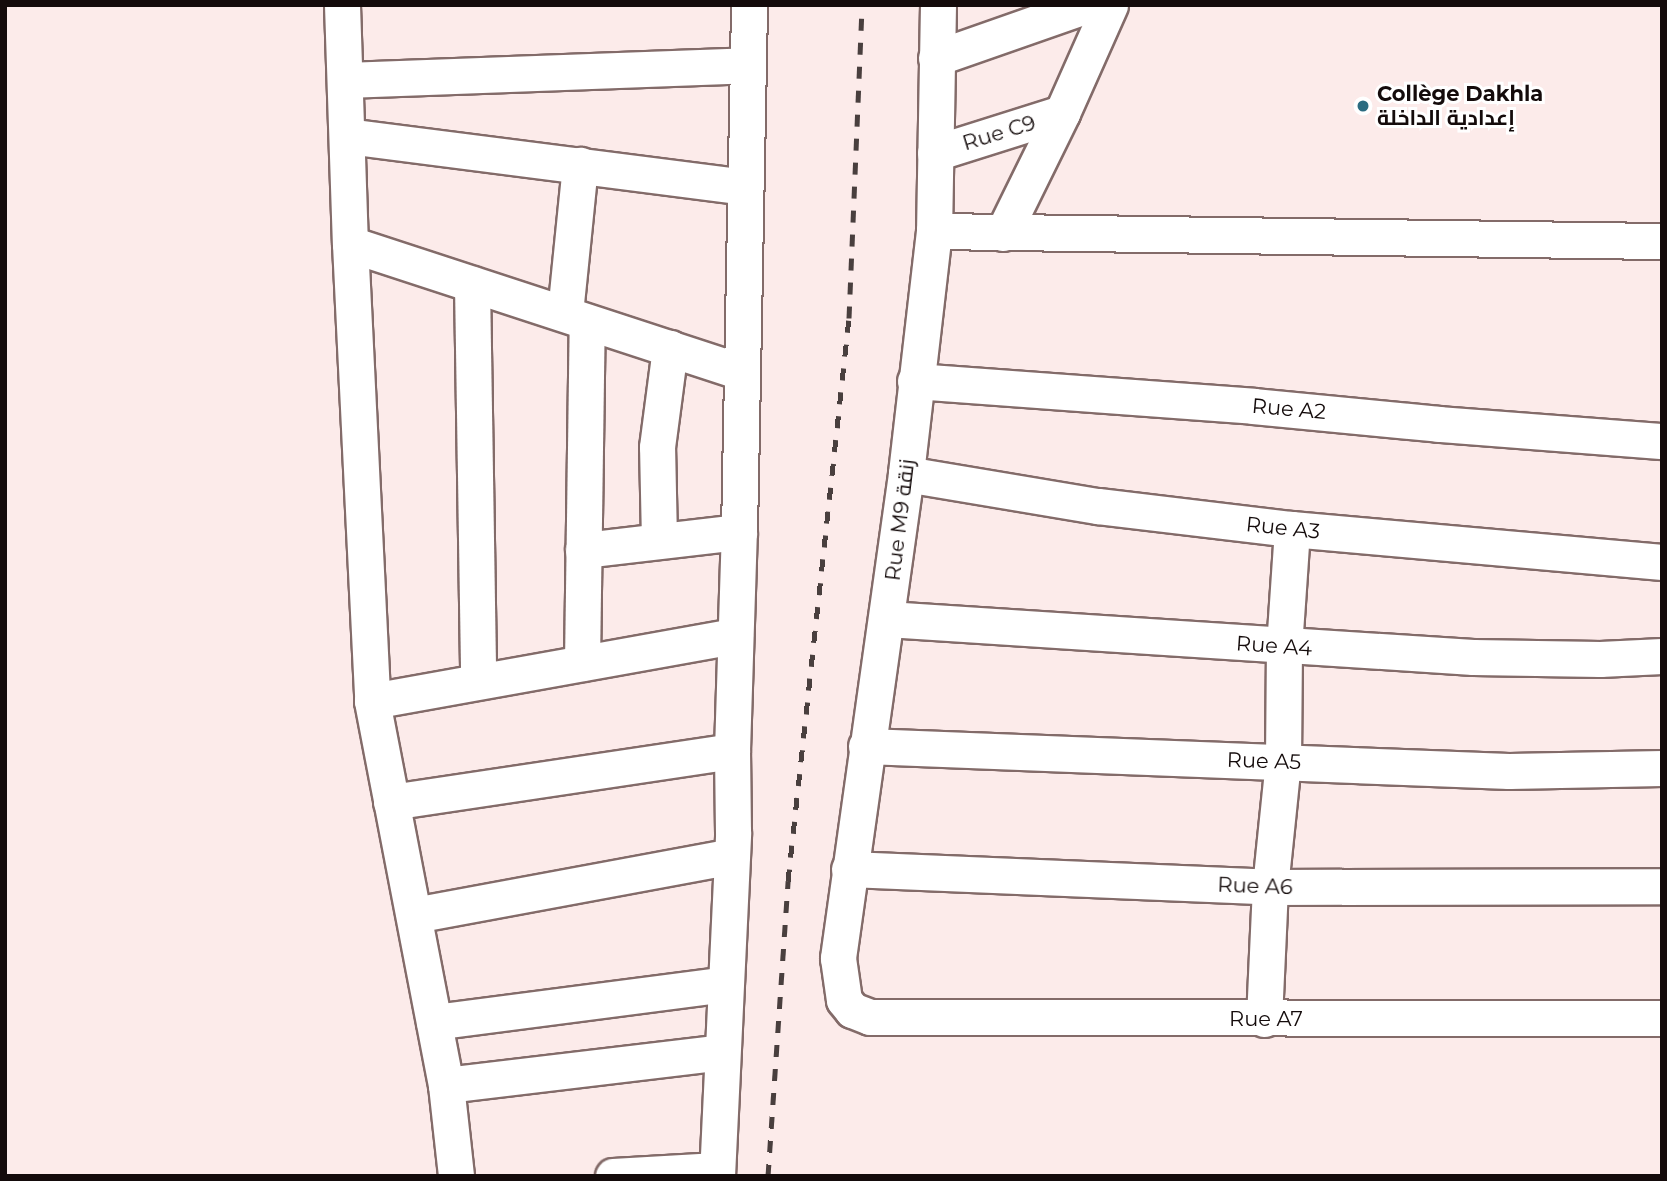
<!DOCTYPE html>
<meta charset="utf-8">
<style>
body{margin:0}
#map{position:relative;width:1667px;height:1181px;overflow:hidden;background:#fcebea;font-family:Montserrat,Cairo,sans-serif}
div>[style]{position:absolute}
.roads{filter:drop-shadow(2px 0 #836b69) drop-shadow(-2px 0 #836b69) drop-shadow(0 2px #836b69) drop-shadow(0 -2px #836b69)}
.minor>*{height:35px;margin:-17.5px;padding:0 17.5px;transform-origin:17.5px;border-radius:17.5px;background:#fff}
.rail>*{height:5px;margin-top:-2.5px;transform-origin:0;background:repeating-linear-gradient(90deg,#493f3e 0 12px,transparent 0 24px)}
.dots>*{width:19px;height:19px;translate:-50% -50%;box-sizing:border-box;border:4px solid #fff;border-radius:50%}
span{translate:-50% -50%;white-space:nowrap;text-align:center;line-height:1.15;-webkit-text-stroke:6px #fff;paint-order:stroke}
.poi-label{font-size:21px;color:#140b0b;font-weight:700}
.left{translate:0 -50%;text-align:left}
.street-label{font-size:21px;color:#140b0b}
.frame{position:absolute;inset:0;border:7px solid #140b0b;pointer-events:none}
</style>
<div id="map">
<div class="roads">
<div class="minor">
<i style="left:342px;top:5px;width:239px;rotate:88.1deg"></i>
<i style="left:350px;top:244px;width:458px;rotate:87.2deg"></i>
<i style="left:372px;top:701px;width:391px;rotate:79.1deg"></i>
<i style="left:446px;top:1085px;width:92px;rotate:83.7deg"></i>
<i style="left:938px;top:5px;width:226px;rotate:91deg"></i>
<i style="left:934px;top:231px;width:245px;rotate:96.6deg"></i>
<i style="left:906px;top:474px;width:489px;rotate:98deg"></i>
<i style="left:838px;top:958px;width:42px;rotate:81.9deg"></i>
<i style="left:844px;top:1000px;width:13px;rotate:51deg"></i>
<i style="left:852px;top:1010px;width:19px;rotate:21deg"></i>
<i style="left:870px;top:1017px;width:792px;rotate:0.07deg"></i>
<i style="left:936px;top:58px;width:160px;rotate:-19.3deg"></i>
<i style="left:345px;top:80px;width:403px;rotate:-2.1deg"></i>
<i style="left:347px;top:136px;width:401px;rotate:7.3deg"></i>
<i style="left:935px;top:153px;width:133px;rotate:-17.5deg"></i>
<i style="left:934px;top:231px;width:728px;rotate:0.79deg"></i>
<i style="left:1003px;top:233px;width:134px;rotate:-63.8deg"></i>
<i style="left:1062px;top:113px;width:118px;rotate:-66deg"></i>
<i style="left:350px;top:244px;width:412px;rotate:18.1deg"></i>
<i style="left:472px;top:284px;width:397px;rotate:89.1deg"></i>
<i style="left:565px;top:313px;width:149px;rotate:-84.2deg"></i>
<i style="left:915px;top:381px;width:339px;rotate:4.2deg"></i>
<i style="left:1253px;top:406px;width:187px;rotate:5.5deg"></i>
<i style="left:1439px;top:424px;width:224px;rotate:4.4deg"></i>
<i style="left:906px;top:474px;width:195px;rotate:9.5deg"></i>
<i style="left:1098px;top:506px;width:195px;rotate:6.8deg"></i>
<i style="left:1292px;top:529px;width:371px;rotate:5.1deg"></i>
<i style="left:659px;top:540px;width:93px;rotate:-91.2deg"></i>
<i style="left:657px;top:447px;width:100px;rotate:-82.5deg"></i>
<i style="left:583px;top:550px;width:157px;rotate:-6.6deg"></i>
<i style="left:887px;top:619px;width:587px;rotate:3.71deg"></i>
<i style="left:1473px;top:657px;width:127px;rotate:0.9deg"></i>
<i style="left:1600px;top:659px;width:62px;rotate:-2.8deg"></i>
<i style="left:582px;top:663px;width:341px;rotate:-89.2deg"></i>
<i style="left:372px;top:701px;width:369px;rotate:-10.2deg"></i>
<i style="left:866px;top:746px;width:643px;rotate:2.23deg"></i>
<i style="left:1509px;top:771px;width:153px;rotate:-1.1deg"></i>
<i style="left:391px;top:802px;width:345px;rotate:-8.5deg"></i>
<i style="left:849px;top:869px;width:421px;rotate:2.4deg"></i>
<i style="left:1270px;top:887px;width:392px;rotate:-0.1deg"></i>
<i style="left:414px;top:915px;width:323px;rotate:-10.5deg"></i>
<i style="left:1264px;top:1019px;width:132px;rotate:-87.4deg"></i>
<i style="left:1270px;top:887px;width:127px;rotate:-84.1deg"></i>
<i style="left:1283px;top:761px;width:114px;rotate:-89.5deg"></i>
<i style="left:1284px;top:647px;width:118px;rotate:-86.1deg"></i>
<i style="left:434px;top:1022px;width:293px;rotate:-7.4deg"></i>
<i style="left:446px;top:1085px;width:278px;rotate:-6.8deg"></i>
<i style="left:613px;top:1176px;width:104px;rotate:-3.3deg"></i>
<i style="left:717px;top:1176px;width:344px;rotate:-87.3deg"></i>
<i style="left:733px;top:832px;width:81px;rotate:-90.7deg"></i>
<i style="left:732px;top:751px;width:219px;rotate:-88.2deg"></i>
<i style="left:739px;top:532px;width:527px;rotate:-88.91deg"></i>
</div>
</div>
<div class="rail">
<i style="left:768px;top:1176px;width:296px;rotate:-86.1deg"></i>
<i style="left:788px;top:881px;width:566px;rotate:-83.82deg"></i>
<i style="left:849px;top:318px;width:313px;rotate:-87.6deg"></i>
</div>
<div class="dots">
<i style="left:1363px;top:106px;background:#2b6b80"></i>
</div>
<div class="poi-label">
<span class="left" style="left:1377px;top:106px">Collège Dakhla<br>إعدادية الداخلة</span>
</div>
<div class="street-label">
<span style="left:999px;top:133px;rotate:-17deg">Rue C9</span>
<span style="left:1289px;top:409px;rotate:5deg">Rue A2</span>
<span style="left:900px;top:520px;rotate:-83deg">Rue M9 زنقة</span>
<span style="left:1283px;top:528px;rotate:6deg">Rue A3</span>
<span style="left:1274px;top:646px;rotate:4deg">Rue A4</span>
<span style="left:1264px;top:761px;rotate:2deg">Rue A5</span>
<span style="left:1255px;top:886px;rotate:2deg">Rue A6</span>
<span style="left:1266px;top:1019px">Rue A7</span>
</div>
<div class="frame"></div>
</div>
